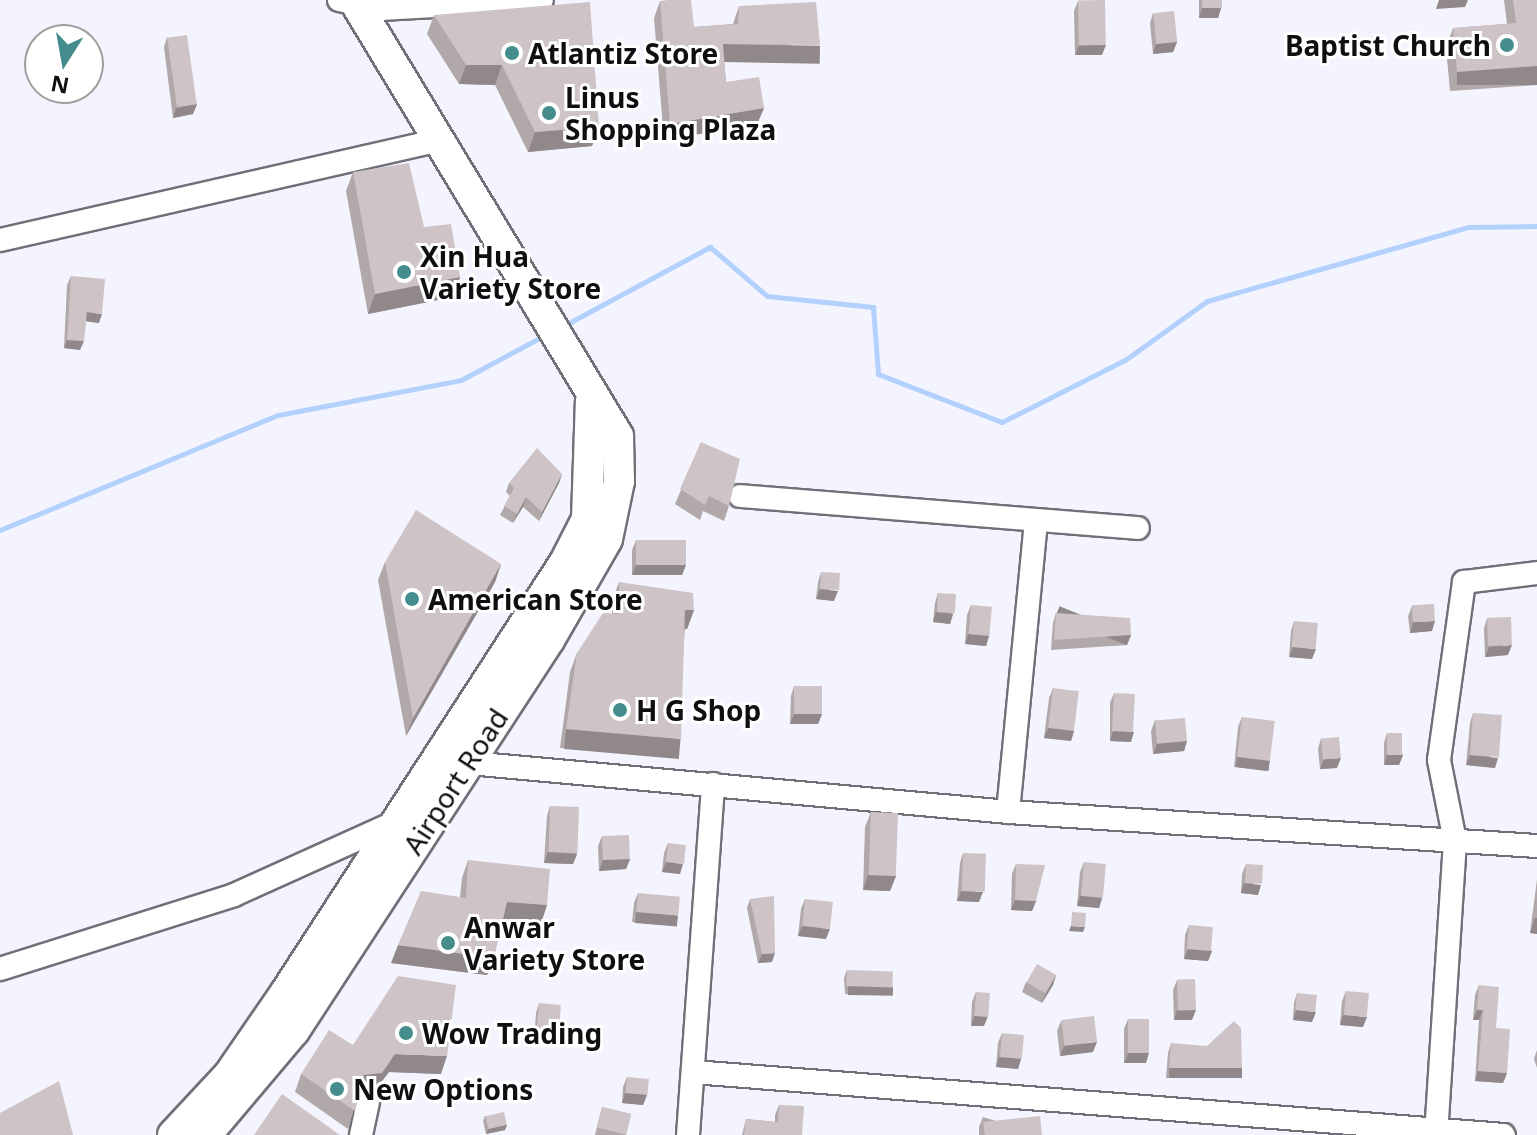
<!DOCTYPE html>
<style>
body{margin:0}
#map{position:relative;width:1537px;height:1135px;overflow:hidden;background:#f3f4fd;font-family:"Noto Sans",sans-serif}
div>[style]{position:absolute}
.stream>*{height:5px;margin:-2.5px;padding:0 2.5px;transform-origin:2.5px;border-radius:2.5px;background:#b3d1fc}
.roads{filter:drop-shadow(2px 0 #707079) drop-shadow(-2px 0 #707079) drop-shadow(0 2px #707079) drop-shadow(0 -2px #707079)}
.street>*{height:22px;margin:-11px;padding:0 11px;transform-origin:11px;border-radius:11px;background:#fff}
.secondary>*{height:30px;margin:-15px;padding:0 15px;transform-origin:15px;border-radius:15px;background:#fff}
.wall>*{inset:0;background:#b1a8aa}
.shaded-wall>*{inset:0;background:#90888b;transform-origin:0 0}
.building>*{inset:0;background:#cec3c6;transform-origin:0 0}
.dots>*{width:22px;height:22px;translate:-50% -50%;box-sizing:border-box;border:4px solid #fff;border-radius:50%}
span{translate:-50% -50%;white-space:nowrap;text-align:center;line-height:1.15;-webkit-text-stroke:6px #fff;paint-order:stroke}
.poi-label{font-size:28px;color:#0f0f12;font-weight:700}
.right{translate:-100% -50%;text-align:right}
.left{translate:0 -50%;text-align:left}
.street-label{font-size:28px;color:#0f0f12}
.north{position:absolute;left:24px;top:24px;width:80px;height:80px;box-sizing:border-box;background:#fff;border:2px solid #9f9fa0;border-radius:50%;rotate:191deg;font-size:22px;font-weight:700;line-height:32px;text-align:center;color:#0f0f12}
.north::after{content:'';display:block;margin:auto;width:28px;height:36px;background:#458d8d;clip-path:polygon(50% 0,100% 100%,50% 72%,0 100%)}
</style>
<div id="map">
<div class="stream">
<i style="left:565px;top:325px;width:165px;rotate:-28.3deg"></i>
<i style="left:710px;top:247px;width:75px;rotate:40.7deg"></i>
<i style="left:767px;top:296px;width:107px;rotate:5.9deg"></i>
<i style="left:873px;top:307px;width:67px;rotate:85.7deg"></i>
<i style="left:878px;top:374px;width:133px;rotate:21.2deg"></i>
<i style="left:1002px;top:422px;width:138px;rotate:-26.8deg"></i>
<i style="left:1125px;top:360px;width:101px;rotate:-35.7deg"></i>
<i style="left:1207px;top:301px;width:272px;rotate:-15.8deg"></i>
<i style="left:1469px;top:227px;width:68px;rotate:-0.8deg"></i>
<i style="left:0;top:530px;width:301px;rotate:-22.5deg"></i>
<i style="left:278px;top:415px;width:186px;rotate:-10.8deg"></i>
<i style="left:461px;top:380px;width:95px;rotate:-28.2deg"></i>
</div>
<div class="roads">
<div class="street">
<i style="left:339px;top:0;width:43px;rotate:12.1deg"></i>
<i style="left:381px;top:9px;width:161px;rotate:-3.2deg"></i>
<i style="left:0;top:240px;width:447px;rotate:-12.8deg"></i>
<i style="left:740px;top:496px;width:399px;rotate:4.6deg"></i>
<i style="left:458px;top:762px;width:552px;rotate:5.19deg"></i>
<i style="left:1008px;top:812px;width:530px;rotate:3.68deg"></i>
<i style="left:1008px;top:812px;width:292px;rotate:-84.5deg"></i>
<i style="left:0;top:969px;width:245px;rotate:-17.5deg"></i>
<i style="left:234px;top:895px;width:178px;rotate:-24.3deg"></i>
<i style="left:693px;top:1072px;width:813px;rotate:4.44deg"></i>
<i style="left:361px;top:1135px;width:34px;rotate:-78deg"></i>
<i style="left:688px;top:1135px;width:352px;rotate:-85.9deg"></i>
<i style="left:1436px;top:1135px;width:295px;rotate:-86.3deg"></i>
<i style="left:1455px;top:841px;width:83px;rotate:-101.2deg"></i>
<i style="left:1439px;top:760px;width:180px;rotate:-82deg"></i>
<i style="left:1464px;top:582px;width:74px;rotate:-7deg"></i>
</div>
<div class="secondary">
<i style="left:173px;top:1135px;width:82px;rotate:-47deg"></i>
<i style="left:229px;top:1075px;width:101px;rotate:-55.5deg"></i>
<i style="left:286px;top:992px;width:513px;rotate:-57.02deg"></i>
<i style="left:565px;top:562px;width:48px;rotate:-62.9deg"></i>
<i style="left:587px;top:519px;width:118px;rotate:-88.1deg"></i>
<i style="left:206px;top:1135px;width:136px;rotate:-49.8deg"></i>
<i style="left:294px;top:1031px;width:467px;rotate:-56.9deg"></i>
<i style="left:549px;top:640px;width:116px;rotate:-60.1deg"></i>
<i style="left:607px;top:539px;width:59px;rotate:-78.3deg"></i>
<i style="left:619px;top:481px;width:45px;rotate:-91.3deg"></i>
<i style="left:618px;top:436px;width:510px;rotate:-121.2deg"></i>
</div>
</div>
<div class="wall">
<i style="clip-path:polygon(1199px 0,1222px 0,1221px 8px,1218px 18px,1199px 18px)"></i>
<i style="clip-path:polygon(1504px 0,1537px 0,1537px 85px,1450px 91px,1446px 48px,1453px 28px,1507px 24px)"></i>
<i style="clip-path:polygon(660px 1px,694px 27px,733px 24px,739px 6px,814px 62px,724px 61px,726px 82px,764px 108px,757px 124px,664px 140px,654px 18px)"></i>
<i style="clip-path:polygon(1078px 1px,1102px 55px,1075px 55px,1074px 11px)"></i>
<i style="clip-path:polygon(1153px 13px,1177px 42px,1173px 52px,1153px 54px,1150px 23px)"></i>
<i style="clip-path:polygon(434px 15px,599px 127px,592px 146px,528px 152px,495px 85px,459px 84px,427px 34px)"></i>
<i style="clip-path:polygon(167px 37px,197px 104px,193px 114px,173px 118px,164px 47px)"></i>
<i style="clip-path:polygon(353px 172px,424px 227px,460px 277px,453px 297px,368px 314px,346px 191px)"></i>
<i style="clip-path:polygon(71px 276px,99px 323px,86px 321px,80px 350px,64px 348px,67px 285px)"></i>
<i style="clip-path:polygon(701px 442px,729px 506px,724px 521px,703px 511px,700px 520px,675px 504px)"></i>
<i style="clip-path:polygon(562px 474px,559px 483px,539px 521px,523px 507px,513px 523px,500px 515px,510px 496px,506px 492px,509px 483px)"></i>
<i style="clip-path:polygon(636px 540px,686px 565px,682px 575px,632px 575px,632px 550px)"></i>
<i style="clip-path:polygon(385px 562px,501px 564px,495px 582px,406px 736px,378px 580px)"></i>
<i style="clip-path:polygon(821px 572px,834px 601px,816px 599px,818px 582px)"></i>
<i style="clip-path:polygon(619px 582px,694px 610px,687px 629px,685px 629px,674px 758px,560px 748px,570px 672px,577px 653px,612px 614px,612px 601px)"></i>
<i style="clip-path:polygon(938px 593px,953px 614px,950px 624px,933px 622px,935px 603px)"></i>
<i style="clip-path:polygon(971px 605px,989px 636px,986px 646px,965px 644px,967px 615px)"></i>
<i style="clip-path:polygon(1412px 606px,1432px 631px,1410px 633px,1408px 616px)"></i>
<i style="clip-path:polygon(1056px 613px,1131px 635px,1127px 645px,1051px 650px,1053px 623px)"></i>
<i style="clip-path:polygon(1487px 618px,1508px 655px,1485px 657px,1484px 628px)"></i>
<i style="clip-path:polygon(1294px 621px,1312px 659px,1289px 657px,1291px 631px)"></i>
<i style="clip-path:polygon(794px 686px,822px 714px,818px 724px,790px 724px,791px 696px)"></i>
<i style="clip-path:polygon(1053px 688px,1074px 731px,1071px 741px,1044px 738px,1049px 698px)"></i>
<i style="clip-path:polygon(1114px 693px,1131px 742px,1110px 741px,1110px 703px)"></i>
<i style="clip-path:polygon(1473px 713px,1495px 768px,1466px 765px,1470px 723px)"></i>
<i style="clip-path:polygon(1242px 717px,1270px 761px,1266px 771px,1234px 767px,1238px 727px)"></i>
<i style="clip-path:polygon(1155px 720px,1187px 741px,1184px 751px,1153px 754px,1151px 731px)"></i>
<i style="clip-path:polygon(1387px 733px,1403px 755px,1399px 765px,1384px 765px,1384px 743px)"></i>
<i style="clip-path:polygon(1321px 738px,1337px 768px,1320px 769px,1318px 749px)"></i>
<i style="clip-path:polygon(550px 806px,577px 854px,573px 864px,544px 863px,547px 816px)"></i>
<i style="clip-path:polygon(871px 812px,896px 876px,890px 891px,863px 890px,865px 827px)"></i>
<i style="clip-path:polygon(602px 836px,630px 859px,626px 869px,599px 871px,598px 846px)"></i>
<i style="clip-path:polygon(668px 843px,680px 874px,662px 872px,664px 853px)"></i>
<i style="clip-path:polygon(963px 853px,979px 902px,957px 901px,960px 863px)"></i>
<i style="clip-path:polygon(468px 860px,547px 905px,541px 923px,503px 920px,487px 975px,391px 963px,460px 897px,462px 878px)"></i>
<i style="clip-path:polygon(1084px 862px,1102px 898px,1099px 908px,1077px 906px,1080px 872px)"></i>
<i style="clip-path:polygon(1016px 864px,1036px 901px,1032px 911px,1011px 910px,1012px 874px)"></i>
<i style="clip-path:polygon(1246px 864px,1258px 895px,1241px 893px,1242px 874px)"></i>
<i style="clip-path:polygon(1537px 879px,1537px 934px,1530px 933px)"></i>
<i style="clip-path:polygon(638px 893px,678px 916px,675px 926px,632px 922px,634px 903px)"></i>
<i style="clip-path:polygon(750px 899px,772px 962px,758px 963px,747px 908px)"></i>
<i style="clip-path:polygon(805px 899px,826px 939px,798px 936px,801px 909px)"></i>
<i style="clip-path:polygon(1189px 925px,1212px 951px,1208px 961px,1184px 959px,1185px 935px)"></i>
<i style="clip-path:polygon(847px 970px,890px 995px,845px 994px,844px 978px)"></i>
<i style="clip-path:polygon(1056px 975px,1053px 985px,1042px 1003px,1022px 992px,1026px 982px)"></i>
<i style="clip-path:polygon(1177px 980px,1192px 1020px,1174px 1020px,1173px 990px)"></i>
<i style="clip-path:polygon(1479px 985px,1496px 1028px,1507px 1073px,1503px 1083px,1475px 1081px,1479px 1020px,1473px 1020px,1475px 995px)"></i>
<i style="clip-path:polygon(1346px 991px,1363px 1027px,1340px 1025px,1342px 1001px)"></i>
<i style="clip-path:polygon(976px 992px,984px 1026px,971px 1026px,972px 1002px)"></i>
<i style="clip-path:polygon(1297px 993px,1312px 1022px,1293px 1020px,1294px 1003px)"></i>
<i style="clip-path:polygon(539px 1003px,560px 1032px,556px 1043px,534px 1041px,536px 1013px)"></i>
<i style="clip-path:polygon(1128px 1019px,1146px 1063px,1124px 1063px,1124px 1029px)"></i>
<i style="clip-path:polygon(1061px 1021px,1093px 1052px,1060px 1056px,1057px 1031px)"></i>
<i style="clip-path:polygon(1002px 1033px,1021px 1059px,1018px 1069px,996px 1067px,998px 1043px)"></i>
<i style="clip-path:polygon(1171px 1043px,1238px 1078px,1166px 1078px,1168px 1053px)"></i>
<i style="clip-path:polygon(353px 1045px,441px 1074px,389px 1072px,375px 1090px,359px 1093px,348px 1129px,295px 1092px,301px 1074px)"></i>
<i style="clip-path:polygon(1537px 1050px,1537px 1068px,1534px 1059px)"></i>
<i style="clip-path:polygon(627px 1077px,647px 1095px,643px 1105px,622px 1103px,623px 1087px)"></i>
<i style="clip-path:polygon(779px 1105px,802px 1135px,742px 1135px,746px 1119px,775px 1122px,775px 1115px)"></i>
<i style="clip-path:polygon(602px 1107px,631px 1114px,626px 1135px,595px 1135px)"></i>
<i style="clip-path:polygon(485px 1116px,507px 1125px,505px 1130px,486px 1134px,483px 1121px)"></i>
<i style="clip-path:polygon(983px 1117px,1042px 1135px,979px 1135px,979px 1127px)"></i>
</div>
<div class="shaded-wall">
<i style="clip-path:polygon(1439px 0,1468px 0,1465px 7px,1436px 9px)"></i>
<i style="clip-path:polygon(1202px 8px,1221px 8px,1218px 18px,1199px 18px)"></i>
<i style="clip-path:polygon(1177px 42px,1173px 52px,1153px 54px,1156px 44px)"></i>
<i style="left:723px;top:44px;width:97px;height:18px;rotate:1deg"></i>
<i style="clip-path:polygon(1079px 45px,1106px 45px,1102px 55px,1075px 55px)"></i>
<i style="clip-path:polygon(466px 65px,502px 65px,495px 85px,459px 84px)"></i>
<i style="left:1537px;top:66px;width:19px;height:80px;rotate:90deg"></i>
<i style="clip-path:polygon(197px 104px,193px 114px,173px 118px,176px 108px)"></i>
<i style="clip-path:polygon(764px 108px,757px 124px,664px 140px,670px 124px)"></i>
<i style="clip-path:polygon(599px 127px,592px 146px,528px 152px,535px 132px)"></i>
<i style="clip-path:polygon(460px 277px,453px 297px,368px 314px,375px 294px)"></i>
<i style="clip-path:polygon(87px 312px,102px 314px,99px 323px,84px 321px)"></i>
<i style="clip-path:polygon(67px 340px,84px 341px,80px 350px,64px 348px)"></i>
<i style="clip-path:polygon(562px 474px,559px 483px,539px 521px,542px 512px)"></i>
<i style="clip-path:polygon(526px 497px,523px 507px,513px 523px,517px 514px)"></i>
<i style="clip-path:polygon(501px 564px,495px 582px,406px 736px,413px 718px)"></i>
<i style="clip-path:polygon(636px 565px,686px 565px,682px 575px,632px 575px)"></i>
<i style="clip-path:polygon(820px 589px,838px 591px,834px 601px,816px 599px)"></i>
<i style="clip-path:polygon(685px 610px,694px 610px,687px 629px,678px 629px)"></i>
<i style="clip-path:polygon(936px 612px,953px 614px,950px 624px,933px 622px)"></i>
<i style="clip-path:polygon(1435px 621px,1432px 631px,1410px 633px,1413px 622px)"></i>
<i style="clip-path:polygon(968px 634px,989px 636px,986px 646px,965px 644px)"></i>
<i style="left:1131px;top:635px;width:11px;height:77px;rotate:112deg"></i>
<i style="clip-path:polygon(1512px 645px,1508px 655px,1485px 657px,1489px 647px)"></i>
<i style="clip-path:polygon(1293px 647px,1316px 649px,1312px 659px,1289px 657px)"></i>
<i style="clip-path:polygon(794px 714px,822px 714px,818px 724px,790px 724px)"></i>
<i style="clip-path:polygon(1048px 728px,1074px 731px,1071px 741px,1044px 738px)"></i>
<i style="left:566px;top:729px;width:115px;height:20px;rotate:5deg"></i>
<i style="clip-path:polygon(1113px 731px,1134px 732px,1131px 742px,1110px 741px)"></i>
<i style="clip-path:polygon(1187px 741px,1184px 751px,1153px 754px,1157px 744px)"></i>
<i style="clip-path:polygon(1387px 755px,1403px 755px,1399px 765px,1384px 765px)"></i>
<i style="clip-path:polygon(1470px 755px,1498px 758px,1495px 768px,1466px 765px)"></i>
<i style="left:1237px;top:757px;width:33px;height:10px;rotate:7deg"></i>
<i style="clip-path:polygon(1341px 758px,1337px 768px,1320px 769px,1324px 759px)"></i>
<i style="clip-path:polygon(548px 852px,577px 854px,573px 864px,544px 863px)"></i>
<i style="clip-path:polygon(630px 859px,626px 869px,599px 871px,603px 860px)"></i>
<i style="clip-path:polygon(666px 862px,683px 864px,680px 874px,662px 872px)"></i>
<i style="clip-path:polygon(868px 875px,896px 876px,890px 891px,863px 890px)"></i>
<i style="clip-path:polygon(1244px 883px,1261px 885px,1258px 895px,1241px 893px)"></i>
<i style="clip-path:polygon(961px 891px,983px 892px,979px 902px,957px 901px)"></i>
<i style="clip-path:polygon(1080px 896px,1102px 898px,1099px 908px,1077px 906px)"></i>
<i style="clip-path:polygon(1015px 900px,1036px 901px,1032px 911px,1011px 910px)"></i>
<i style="clip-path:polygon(507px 902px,547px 905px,541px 923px,500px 920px)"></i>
<i style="left:636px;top:912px;width:42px;height:11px;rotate:5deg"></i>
<i style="clip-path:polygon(1535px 918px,1537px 918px,1537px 934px,1530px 933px)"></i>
<i style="clip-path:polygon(802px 926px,830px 929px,826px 939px,798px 936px)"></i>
<i style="clip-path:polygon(1071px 926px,1085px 927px,1083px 932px,1069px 931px)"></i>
<i style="clip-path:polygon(398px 945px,494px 958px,487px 975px,391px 963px)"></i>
<i style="clip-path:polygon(1188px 949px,1212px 951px,1208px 961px,1184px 959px)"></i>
<i style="clip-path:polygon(775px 953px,772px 962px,758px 963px,762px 954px)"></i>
<i style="clip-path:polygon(1056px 975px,1053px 985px,1042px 1003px,1046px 993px)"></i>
<i style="left:848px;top:986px;width:45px;height:9px;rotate:1deg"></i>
<i style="clip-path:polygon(1177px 1010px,1196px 1010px,1192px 1020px,1174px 1020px)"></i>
<i style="clip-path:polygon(1296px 1010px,1316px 1012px,1312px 1022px,1293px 1020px)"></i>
<i style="clip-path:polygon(1477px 1010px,1483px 1010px,1479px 1020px,1473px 1020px)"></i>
<i style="clip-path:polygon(1343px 1015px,1367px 1017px,1363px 1027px,1340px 1025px)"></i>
<i style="clip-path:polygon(974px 1016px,988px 1016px,984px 1026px,971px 1026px)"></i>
<i style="clip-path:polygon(538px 1031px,560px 1032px,556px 1043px,534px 1041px)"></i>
<i style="clip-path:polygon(1097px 1042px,1093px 1052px,1060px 1056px,1064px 1046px)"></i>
<i style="clip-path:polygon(1128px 1053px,1149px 1053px,1146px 1063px,1124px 1063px)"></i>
<i style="clip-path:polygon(395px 1054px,447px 1056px,441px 1074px,389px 1072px,375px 1090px,357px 1093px,364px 1075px)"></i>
<i style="clip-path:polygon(999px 1057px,1021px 1059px,1018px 1069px,996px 1067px)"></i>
<i style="left:1169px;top:1068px;width:73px;height:10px"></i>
<i style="clip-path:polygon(1478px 1071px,1507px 1073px,1503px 1083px,1475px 1081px)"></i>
<i style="clip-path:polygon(625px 1093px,647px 1095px,643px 1105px,622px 1103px)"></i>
<i style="clip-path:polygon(507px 1125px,505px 1130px,486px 1134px,488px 1129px)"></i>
</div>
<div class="building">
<i style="clip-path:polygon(668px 0,691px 0,694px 27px,738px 24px,739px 6px,816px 2px,820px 45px,723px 44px,726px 82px,759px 77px,764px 108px,670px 124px,660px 1px)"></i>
<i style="left:1105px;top:0;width:45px;height:27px;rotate:89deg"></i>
<i style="left:1202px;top:0;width:20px;height:8px"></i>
<i style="clip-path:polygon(1513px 0,1537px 0,1537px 66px,1457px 72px,1453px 28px,1516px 23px)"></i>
<i style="clip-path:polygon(590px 2px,599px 127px,535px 132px,502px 65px,466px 65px,434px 15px)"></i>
<i style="left:1174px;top:11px;width:31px;height:21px;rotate:84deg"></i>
<i style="left:187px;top:35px;width:70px;height:20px;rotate:82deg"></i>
<i style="clip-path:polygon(409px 163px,424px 227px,451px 224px,460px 277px,375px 294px,353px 172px)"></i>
<i style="clip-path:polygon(71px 276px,105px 279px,102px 314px,87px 312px,84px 341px,67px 340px)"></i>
<i style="clip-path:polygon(701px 442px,740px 459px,729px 506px,709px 496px,705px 505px,680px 489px)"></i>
<i style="clip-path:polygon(537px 448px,562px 474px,542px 512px,526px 497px,517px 514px,504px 506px,514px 488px,509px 483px)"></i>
<i style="clip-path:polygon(416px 510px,501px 564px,413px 718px,385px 562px)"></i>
<i style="left:636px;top:540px;width:50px;height:25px"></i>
<i style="left:821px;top:572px;width:19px;height:17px;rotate:3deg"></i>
<i style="clip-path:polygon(619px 582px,693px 593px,694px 610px,685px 610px,681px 739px,566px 729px,577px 653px,603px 613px,618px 614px)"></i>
<i style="left:938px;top:593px;width:18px;height:19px;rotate:3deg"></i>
<i style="left:1434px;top:604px;width:17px;height:22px;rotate:87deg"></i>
<i style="left:971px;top:605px;width:21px;height:29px;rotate:5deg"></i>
<i style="clip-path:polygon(1056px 613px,1130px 618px,1131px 635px,1054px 640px)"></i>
<i style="left:1511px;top:617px;width:28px;height:24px;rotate:88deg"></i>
<i style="left:1294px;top:621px;width:24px;height:26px;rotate:5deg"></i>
<i style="left:794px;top:686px;width:28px;height:28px"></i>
<i style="left:1053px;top:688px;width:26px;height:40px;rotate:7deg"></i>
<i style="left:1114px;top:693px;width:21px;height:38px;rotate:3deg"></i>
<i style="left:1473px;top:713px;width:29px;height:42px;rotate:4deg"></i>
<i style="left:1242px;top:717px;width:33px;height:40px;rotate:7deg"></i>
<i style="left:1185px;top:718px;width:23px;height:30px;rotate:85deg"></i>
<i style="left:1387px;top:733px;width:15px;height:22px"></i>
<i style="left:1339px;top:737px;width:21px;height:18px;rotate:85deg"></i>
<i style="left:550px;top:806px;width:29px;height:46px;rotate:2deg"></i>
<i style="left:871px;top:812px;width:27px;height:63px;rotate:2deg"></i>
<i style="left:629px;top:835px;width:24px;height:27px;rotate:88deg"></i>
<i style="left:668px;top:843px;width:18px;height:19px;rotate:6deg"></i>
<i style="left:963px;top:853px;width:23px;height:38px;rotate:2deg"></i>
<i style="clip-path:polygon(468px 860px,550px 869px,547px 905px,507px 902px,494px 958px,398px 945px,421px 891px,466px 898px)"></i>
<i style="left:1084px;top:862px;width:22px;height:34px;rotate:5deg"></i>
<i style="clip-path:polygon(1016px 864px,1045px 865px,1036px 901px,1015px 900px)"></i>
<i style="left:1246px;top:864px;width:17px;height:19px;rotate:3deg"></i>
<i style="left:638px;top:893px;width:42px;height:19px;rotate:5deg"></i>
<i style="clip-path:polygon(774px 896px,775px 953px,762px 954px,750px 899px)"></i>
<i style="left:805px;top:899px;width:28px;height:27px;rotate:6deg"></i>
<i style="left:1072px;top:912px;width:14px;height:14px;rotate:4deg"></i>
<i style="left:1189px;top:925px;width:24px;height:24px;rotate:5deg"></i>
<i style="left:1037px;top:964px;width:22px;height:21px;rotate:30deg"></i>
<i style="left:847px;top:970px;width:46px;height:16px;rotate:2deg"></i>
<i style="clip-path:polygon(398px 976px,456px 985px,447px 1056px,395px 1054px,382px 1073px,364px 1075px,355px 1111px,301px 1074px,329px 1030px,353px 1045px)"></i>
<i style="left:1195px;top:979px;width:31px;height:18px;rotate:88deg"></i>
<i style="clip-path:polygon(1479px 985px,1499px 987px,1496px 1028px,1510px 1029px,1507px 1073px,1478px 1071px,1483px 1010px,1477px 1010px)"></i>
<i style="left:1346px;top:991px;width:23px;height:24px;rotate:5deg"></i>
<i style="left:976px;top:992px;width:14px;height:24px;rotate:4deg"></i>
<i style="left:1297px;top:993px;width:20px;height:17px;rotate:6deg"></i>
<i style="left:539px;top:1003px;width:22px;height:28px;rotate:5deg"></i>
<i style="left:1094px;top:1016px;width:26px;height:33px;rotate:83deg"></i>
<i style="left:1128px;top:1019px;width:21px;height:34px"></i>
<i style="clip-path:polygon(1234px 1021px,1241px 1028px,1242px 1068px,1169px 1068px,1171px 1043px,1207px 1046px)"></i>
<i style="left:1002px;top:1033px;width:22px;height:24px;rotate:5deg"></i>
<i style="left:627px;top:1077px;width:22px;height:16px;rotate:5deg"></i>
<i style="clip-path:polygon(59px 1081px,73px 1135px,0 1135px,0 1113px)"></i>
<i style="clip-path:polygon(282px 1094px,340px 1135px,254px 1135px)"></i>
<i style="clip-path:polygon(779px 1105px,804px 1106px,802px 1135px,744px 1135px,746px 1119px,778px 1122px)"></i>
<i style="left:602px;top:1107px;width:30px;height:21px;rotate:14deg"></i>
<i style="left:504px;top:1112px;width:13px;height:19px;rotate:77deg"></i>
<i style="left:1040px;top:1116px;width:19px;height:57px;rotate:84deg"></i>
</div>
<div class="dots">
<i style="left:1507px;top:45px;background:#458d8d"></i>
<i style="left:512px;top:53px;background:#458d8d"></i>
<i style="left:549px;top:113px;background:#458d8d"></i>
<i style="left:404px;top:272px;background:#458d8d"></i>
<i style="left:412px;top:599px;background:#458d8d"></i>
<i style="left:620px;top:710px;background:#458d8d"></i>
<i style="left:448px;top:943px;background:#458d8d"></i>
<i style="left:406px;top:1033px;background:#458d8d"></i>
<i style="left:337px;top:1089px;background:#458d8d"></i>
</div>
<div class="poi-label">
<span class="right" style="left:1491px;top:45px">Baptist Church</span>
<span class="left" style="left:528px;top:53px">Atlantiz Store</span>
<span class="left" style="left:565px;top:113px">Linus<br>Shopping Plaza</span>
<span class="left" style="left:420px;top:272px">Xin Hua<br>Variety Store</span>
<span class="left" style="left:428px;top:599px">American Store</span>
<span class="left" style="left:636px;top:710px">H G Shop</span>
<span class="left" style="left:464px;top:943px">Anwar<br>Variety Store</span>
<span class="left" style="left:422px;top:1033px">Wow Trading</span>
<span class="left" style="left:353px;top:1089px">New Options</span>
</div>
<div class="street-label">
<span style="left:455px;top:781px;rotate:-57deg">Airport Road</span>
</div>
<div class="north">N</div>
</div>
